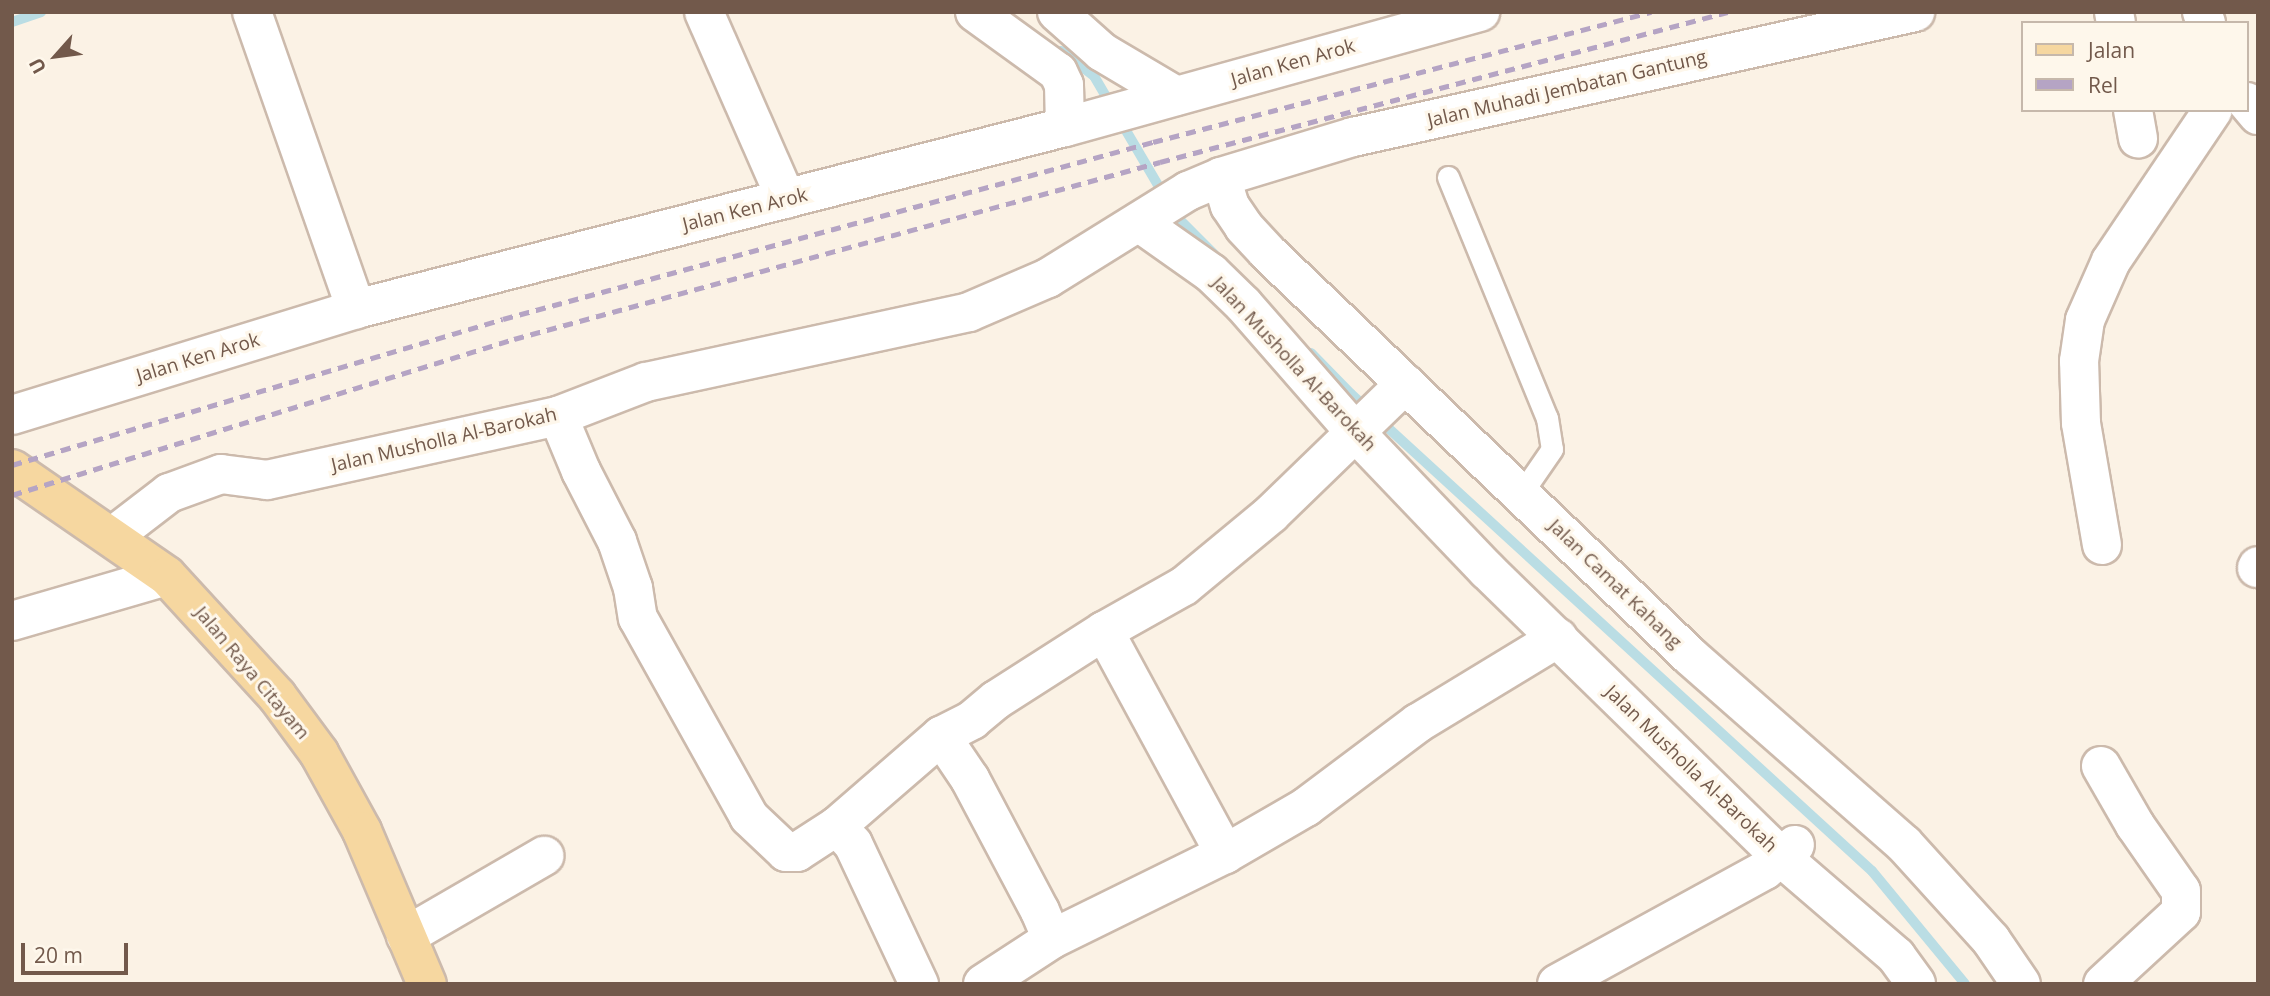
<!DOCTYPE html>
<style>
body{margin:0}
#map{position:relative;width:2270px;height:996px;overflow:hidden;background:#fbf2e5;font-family:"Open Sans",sans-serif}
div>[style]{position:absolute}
.stream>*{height:10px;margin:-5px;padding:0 5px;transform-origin:5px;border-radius:5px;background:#badde4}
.roads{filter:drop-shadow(2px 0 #ccbaac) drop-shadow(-2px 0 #ccbaac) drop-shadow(0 2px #ccbaac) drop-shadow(0 -2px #ccbaac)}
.service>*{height:21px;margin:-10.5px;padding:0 10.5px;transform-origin:10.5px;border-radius:10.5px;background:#fff}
.minor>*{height:38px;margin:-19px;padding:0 19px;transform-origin:19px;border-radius:19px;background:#fff}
.primary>*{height:38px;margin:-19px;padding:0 19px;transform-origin:19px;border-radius:19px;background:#f6d7a0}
.rail>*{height:5px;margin-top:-2.5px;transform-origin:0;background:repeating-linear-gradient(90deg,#b5a4c4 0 10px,transparent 0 17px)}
span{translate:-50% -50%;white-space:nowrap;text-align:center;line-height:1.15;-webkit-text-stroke:6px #fef7eb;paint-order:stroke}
.street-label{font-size:19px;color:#72594b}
.frame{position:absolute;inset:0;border:14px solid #72594b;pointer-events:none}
.legend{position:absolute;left:2021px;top:21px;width:228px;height:91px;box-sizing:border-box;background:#fef7eb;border:2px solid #c6b8ab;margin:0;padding:9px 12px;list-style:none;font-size:21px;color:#72594b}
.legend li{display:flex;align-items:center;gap:14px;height:35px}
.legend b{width:35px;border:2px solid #c6b8ab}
.north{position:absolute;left:21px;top:21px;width:70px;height:70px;-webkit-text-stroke:5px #fef7eb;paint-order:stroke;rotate:242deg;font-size:19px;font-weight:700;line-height:28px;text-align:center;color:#72594b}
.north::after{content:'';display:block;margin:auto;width:24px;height:32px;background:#72594b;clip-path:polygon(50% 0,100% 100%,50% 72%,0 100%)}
.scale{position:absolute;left:21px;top:943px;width:107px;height:32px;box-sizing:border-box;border:4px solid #72594b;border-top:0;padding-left:9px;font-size:21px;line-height:24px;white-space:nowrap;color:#72594b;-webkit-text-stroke:5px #fef7eb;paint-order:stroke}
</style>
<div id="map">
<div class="stream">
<i style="left:12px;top:22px;width:31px;rotate:-19deg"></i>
<i style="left:1061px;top:51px;width:41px;rotate:37.1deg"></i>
<i style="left:1094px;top:76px;width:162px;rotate:59.6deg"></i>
<i style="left:1176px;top:216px;width:54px;rotate:45deg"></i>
<i style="left:1311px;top:353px;width:57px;rotate:45.7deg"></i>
<i style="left:1351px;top:394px;width:706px;rotate:42.48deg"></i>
<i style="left:1872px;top:871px;width:146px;rotate:50.5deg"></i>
</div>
<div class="roads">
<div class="service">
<i style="left:1448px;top:177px;width:261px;rotate:67.7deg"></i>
<i style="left:1547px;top:418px;width:31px;rotate:81deg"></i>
<i style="left:1552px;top:449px;width:55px;rotate:124.6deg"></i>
</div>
<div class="minor">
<i style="left:252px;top:12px;width:315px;rotate:70.7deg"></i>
<i style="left:704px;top:12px;width:204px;rotate:66.3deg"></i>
<i style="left:975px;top:12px;width:102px;rotate:35.9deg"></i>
<i style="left:1058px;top:72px;width:14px;rotate:65deg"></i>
<i style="left:1064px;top:85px;width:42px;rotate:88.6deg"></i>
<i style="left:1057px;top:12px;width:60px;rotate:41.6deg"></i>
<i style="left:1102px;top:52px;width:86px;rotate:30.7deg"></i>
<i style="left:2114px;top:12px;width:11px;rotate:80deg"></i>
<i style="left:2202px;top:12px;width:12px;rotate:70deg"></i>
<i style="left:2247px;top:102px;width:17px;rotate:50deg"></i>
<i style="left:2133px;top:110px;width:29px;rotate:80deg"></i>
<i style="left:1221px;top:177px;width:30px;rotate:73deg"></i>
<i style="left:1230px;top:206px;width:25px;rotate:56deg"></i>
<i style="left:1244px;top:227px;width:34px;rotate:47deg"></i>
<i style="left:1267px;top:252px;width:586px;rotate:43.69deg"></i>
<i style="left:1691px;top:657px;width:283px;rotate:41.3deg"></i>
<i style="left:1904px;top:844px;width:130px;rotate:47.8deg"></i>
<i style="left:1991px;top:940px;width:53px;rotate:55.7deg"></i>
<i style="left:1140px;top:223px;width:87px;rotate:35.2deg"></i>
<i style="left:1211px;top:273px;width:45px;rotate:44.1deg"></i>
<i style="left:1243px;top:304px;width:171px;rotate:48.8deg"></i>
<i style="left:1356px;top:433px;width:190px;rotate:46.3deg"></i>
<i style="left:1487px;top:570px;width:411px;rotate:44.3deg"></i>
<i style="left:1781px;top:857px;width:152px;rotate:40.7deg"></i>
<i style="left:1896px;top:956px;width:34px;rotate:54deg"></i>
<i style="left:12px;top:415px;width:360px;rotate:-17.1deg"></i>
<i style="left:356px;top:309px;width:732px;rotate:-14.4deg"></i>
<i style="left:1065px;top:127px;width:431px;rotate:-15.5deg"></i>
<i style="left:558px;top:416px;width:60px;rotate:67.3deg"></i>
<i style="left:581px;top:471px;width:79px;rotate:62.8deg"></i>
<i style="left:617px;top:541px;width:50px;rotate:71.2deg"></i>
<i style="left:633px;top:588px;width:30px;rotate:81deg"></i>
<i style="left:638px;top:618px;width:228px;rotate:60.8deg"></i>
<i style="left:749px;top:817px;width:51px;rotate:43.4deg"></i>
<i style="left:786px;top:852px;width:11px"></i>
<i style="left:797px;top:852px;width:48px;rotate:-33deg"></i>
<i style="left:113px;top:536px;width:71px;rotate:-37.5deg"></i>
<i style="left:169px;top:493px;width:55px;rotate:-20.1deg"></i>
<i style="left:221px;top:474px;width:46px;rotate:7.4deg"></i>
<i style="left:267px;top:480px;width:298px;rotate:-12.4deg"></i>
<i style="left:558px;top:416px;width:94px;rotate:-21.1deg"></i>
<i style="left:646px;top:382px;width:330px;rotate:-12.2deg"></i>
<i style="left:969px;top:312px;width:86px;rotate:-23.3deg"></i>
<i style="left:1048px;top:278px;width:165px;rotate:-31.9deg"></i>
<i style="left:1188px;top:191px;width:36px;rotate:-23deg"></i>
<i style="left:1221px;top:177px;width:138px;rotate:-16.9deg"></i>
<i style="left:1353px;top:137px;width:576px;rotate:-12.54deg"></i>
<i style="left:2102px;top:545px;width:124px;rotate:-99.8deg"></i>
<i style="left:2081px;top:423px;width:62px;rotate:-91.8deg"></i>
<i style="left:2079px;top:361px;width:41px;rotate:-81.7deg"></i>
<i style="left:2085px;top:320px;width:64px;rotate:-66.2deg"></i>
<i style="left:2111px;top:261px;width:182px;rotate:-56deg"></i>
<i style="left:2257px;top:568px;width:2px;rotate:-63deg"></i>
<i style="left:12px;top:621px;width:161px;rotate:-16.2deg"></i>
<i style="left:1104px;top:631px;width:254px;rotate:61.5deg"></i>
<i style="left:941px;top:736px;width:52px;rotate:56deg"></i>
<i style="left:970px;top:779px;width:149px;rotate:62.1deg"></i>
<i style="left:1040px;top:911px;width:30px;rotate:67deg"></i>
<i style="left:2101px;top:766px;width:68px;rotate:60deg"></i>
<i style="left:2135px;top:825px;width:80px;rotate:55.1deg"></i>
<i style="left:2181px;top:891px;width:21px;rotate:90deg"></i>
<i style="left:2181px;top:912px;width:106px;rotate:137.3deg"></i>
<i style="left:406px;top:936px;width:160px;rotate:-30.1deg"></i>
<i style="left:919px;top:984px;width:155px;rotate:-115.2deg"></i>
<i style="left:853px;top:844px;width:24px;rotate:-132deg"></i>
<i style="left:837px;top:826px;width:138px;rotate:-40.9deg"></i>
<i style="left:941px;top:736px;width:35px;rotate:-27deg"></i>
<i style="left:972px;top:720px;width:31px;rotate:-40deg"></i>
<i style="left:996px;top:700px;width:128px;rotate:-32.6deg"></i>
<i style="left:1104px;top:631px;width:92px;rotate:-29.4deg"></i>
<i style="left:1184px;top:586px;width:113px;rotate:-39.6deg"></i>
<i style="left:1271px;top:514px;width:187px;rotate:-44.1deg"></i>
<i style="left:983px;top:984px;width:82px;rotate:-33.1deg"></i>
<i style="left:1052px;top:939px;width:193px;rotate:-26.2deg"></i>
<i style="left:1225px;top:854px;width:94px;rotate:-30.1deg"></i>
<i style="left:1306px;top:807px;width:140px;rotate:-36.9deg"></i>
<i style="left:1418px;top:723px;width:164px;rotate:-31.3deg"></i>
<i style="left:1557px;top:984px;width:237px;rotate:-28.7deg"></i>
<i style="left:1765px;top:870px;width:39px;rotate:-40deg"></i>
</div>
<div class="primary">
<i style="left:12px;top:469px;width:188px;rotate:34.6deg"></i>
<i style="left:167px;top:576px;width:163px;rotate:47.5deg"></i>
<i style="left:277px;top:696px;width:71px;rotate:53.6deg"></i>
<i style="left:319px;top:753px;width:89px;rotate:61.1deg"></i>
<i style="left:362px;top:831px;width:166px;rotate:67deg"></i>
</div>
</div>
<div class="rail">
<i style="left:12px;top:465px;width:512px;rotate:-16.56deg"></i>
<i style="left:503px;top:319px;width:674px;rotate:-15.23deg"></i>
<i style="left:1153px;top:142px;width:515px;rotate:-14.63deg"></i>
<i style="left:12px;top:495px;width:526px;rotate:-17.26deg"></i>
<i style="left:514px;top:339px;width:670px;rotate:-15.32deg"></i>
<i style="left:1160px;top:162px;width:587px;rotate:-14.79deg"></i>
</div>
<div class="street-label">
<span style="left:1293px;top:63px;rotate:-16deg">Jalan Ken Arok</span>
<span style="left:1567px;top:89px;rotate:-13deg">Jalan Muhadi Jembatan Gantung</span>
<span style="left:745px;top:210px;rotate:-14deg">Jalan Ken Arok</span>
<span style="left:198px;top:358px;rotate:-17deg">Jalan Ken Arok</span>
<span style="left:1294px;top:364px;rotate:47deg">Jalan Musholla Al-Barokah</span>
<span style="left:444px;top:440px;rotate:-13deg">Jalan Musholla Al-Barokah</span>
<span style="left:1615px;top:584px;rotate:44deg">Jalan Camat Kahang</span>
<span style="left:252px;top:673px;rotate:50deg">Jalan Raya Citayam</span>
<span style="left:1691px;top:769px;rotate:44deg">Jalan Musholla Al-Barokah</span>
</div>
<div class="frame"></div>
<ul class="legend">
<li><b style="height:9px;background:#f6d7a0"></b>Jalan</li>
<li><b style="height:9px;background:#b5a4c4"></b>Rel</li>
</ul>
<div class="north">U</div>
<div class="scale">20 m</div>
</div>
